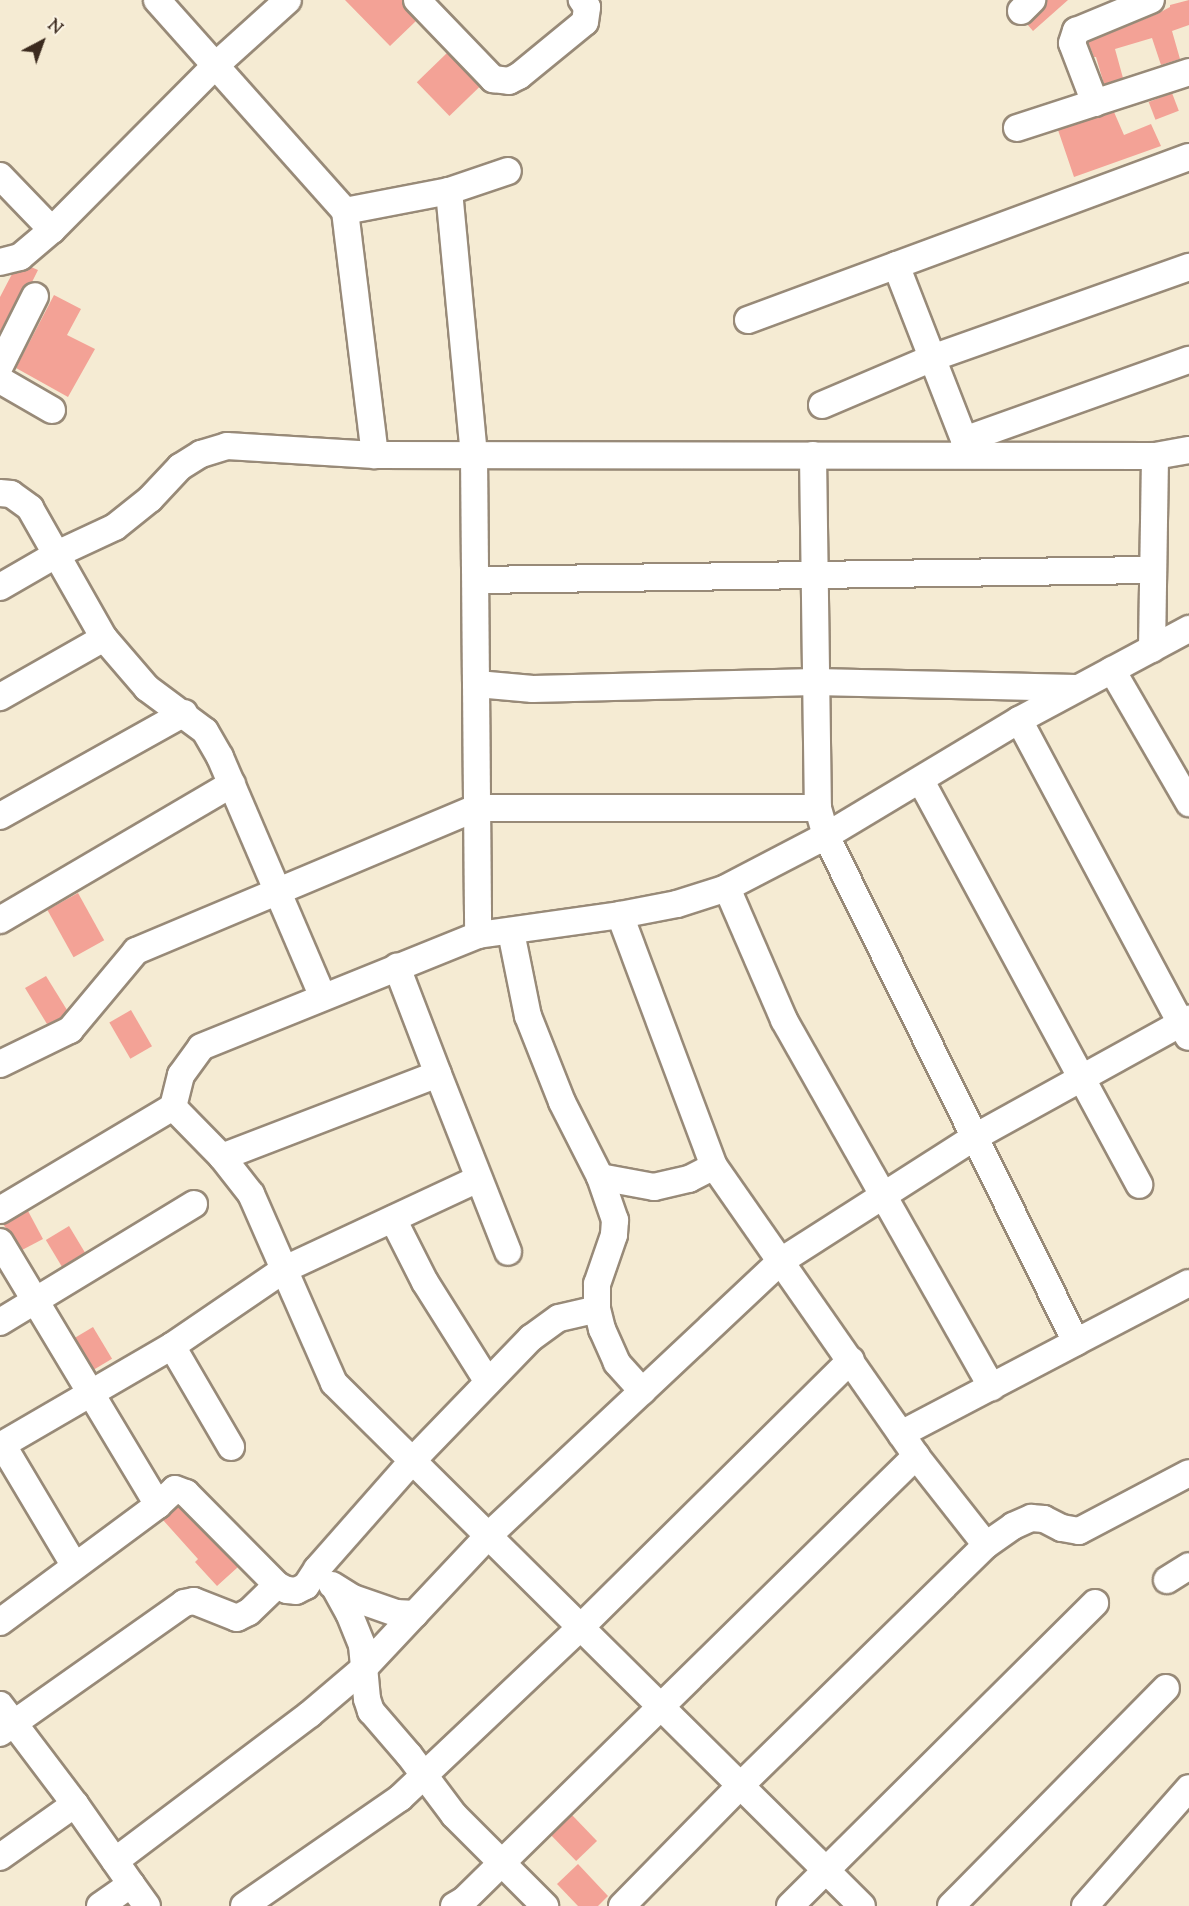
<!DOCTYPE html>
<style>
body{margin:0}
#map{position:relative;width:1189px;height:1906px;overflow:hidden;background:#f5ebd3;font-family:"Sorts Mill Goudy",serif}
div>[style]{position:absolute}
.building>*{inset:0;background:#f3a296;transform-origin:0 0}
.roads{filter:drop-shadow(2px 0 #988a78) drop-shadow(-2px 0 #988a78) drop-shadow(0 2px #988a78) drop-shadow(0 -2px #988a78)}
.minor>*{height:26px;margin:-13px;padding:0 13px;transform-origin:13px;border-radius:13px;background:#fff}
span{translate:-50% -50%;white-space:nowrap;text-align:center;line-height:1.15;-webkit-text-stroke:4.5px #fcf5e5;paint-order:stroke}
.north{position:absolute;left:12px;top:12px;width:60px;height:60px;-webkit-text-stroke:4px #fcf5e5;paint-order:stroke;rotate:41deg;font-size:16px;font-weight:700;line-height:24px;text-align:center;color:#3b2a1e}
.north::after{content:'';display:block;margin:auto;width:21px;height:27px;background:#3b2a1e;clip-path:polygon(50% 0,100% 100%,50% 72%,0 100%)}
</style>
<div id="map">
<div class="building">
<i style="clip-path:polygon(345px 0,402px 0,406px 10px,416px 21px,390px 46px)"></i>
<i style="clip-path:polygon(1047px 0,1068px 0,1033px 31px,1027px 24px,1043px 11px)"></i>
<i style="clip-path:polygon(1189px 0,1189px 25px,1172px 31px,1180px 59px,1161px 65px,1152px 38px,1115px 49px,1123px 78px,1104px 84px,1096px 57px,1094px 57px,1088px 42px,1157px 14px,1170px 7px,1170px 5px)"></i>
<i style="left:447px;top:53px;width:47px;height:42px;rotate:46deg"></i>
<i style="left:1172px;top:93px;width:19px;height:25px;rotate:69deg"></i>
<i style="clip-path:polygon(1114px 112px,1124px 135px,1151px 124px,1161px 146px,1074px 177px,1058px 130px)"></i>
<i style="clip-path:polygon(31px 267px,38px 270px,32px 282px,22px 289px,0 332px,0 297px,12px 274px)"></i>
<i style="clip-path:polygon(54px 295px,81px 309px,67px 335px,95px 349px,68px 397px,16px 368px)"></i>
<i style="left:78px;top:893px;width:54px;height:35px;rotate:61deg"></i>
<i style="clip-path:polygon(46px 976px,67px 1010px,61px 1018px,47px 1024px,25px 988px)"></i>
<i style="left:131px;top:1010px;width:42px;height:25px;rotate:60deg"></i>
<i style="clip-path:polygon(28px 1211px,43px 1239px,22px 1250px,3px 1224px)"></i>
<i style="left:69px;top:1226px;width:31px;height:27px;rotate:59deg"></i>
<i style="left:93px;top:1327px;width:37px;height:21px;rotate:59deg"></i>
<i style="clip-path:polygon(178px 1507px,238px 1567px,217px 1586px,195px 1562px,198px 1559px,163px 1520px)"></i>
<i style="left:572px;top:1815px;width:36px;height:29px;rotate:46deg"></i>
<i style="clip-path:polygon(578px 1864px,608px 1896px,598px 1906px,578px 1906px,557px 1884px)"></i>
</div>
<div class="roads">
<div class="minor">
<i style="left:157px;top:0;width:283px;rotate:48.3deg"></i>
<i style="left:345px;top:211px;width:246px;rotate:83deg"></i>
<i style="left:417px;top:0;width:110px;rotate:46.1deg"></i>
<i style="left:493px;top:79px;width:16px;rotate:7deg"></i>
<i style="left:509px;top:81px;width:11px;rotate:-27deg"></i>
<i style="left:519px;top:76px;width:85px;rotate:-39.3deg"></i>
<i style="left:585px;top:22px;width:15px;rotate:-82deg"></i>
<i style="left:587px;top:7px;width:9px;rotate:-126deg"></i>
<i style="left:1021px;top:11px;width:16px;rotate:-45deg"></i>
<i style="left:1095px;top:103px;width:64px;rotate:-111deg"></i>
<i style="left:1072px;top:43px;width:13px;rotate:-72deg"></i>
<i style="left:1076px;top:31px;width:81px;rotate:-22.5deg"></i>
<i style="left:1017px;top:128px;width:181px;rotate:-18deg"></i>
<i style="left:0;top:176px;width:75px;rotate:46.1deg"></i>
<i style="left:52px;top:230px;width:231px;rotate:-45.2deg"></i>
<i style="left:215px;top:66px;width:98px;rotate:-42.1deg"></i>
<i style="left:449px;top:191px;width:265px;rotate:84.6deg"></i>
<i style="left:474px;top:455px;width:480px;rotate:89.5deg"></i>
<i style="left:345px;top:211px;width:106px;rotate:-10.9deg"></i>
<i style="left:449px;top:191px;width:62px;rotate:-18.7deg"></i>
<i style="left:0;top:262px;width:21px;rotate:-14deg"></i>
<i style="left:20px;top:257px;width:42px;rotate:-40.2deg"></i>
<i style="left:896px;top:265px;width:204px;rotate:68.7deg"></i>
<i style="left:748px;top:320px;width:470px;rotate:-20.3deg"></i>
<i style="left:0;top:366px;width:78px;rotate:-63.4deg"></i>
<i style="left:0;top:380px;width:60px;rotate:30deg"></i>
<i style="left:822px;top:405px;width:120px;rotate:-23.1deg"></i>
<i style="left:932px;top:358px;width:273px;rotate:-19.5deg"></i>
<i style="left:964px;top:440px;width:239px;rotate:-19.6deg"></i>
<i style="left:813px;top:455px;width:353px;rotate:89.2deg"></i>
<i style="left:818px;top:808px;width:29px;rotate:74deg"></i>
<i style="left:826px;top:836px;width:564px;rotate:63.71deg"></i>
<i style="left:1076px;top:1342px;width:127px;rotate:-27.6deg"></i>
<i style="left:0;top:493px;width:11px;rotate:5deg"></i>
<i style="left:11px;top:494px;width:24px;rotate:36deg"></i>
<i style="left:30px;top:508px;width:150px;rotate:60.4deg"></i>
<i style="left:104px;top:638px;width:120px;rotate:150.4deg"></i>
<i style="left:476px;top:580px;width:677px;rotate:-0.85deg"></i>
<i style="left:0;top:587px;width:66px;rotate:-30.1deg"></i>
<i style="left:57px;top:554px;width:64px;rotate:-25deg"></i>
<i style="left:115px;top:527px;width:45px;rotate:-38.7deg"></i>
<i style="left:150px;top:499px;width:44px;rotate:-46.8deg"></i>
<i style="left:180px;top:467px;width:25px;rotate:-32deg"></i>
<i style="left:201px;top:454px;width:27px;rotate:-17deg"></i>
<i style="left:227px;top:446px;width:148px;rotate:3.5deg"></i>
<i style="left:375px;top:455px;width:780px;rotate:0.07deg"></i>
<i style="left:1155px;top:456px;width:35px;rotate:-10deg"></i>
<i style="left:104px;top:638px;width:66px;rotate:49.3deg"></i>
<i style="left:147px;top:688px;width:72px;rotate:36.6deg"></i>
<i style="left:205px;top:731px;width:30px;rotate:60deg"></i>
<i style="left:220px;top:757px;width:261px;rotate:66.8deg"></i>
<i style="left:1152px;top:649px;width:193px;rotate:-89.1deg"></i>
<i style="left:1112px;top:670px;width:154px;rotate:59.9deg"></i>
<i style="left:477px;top:684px;width:56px;rotate:5.1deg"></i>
<i style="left:533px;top:689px;width:282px;rotate:-1.4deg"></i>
<i style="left:815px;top:682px;width:261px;rotate:1.3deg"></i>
<i style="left:1019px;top:720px;width:359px;rotate:61.9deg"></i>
<i style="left:921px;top:781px;width:459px;rotate:61.6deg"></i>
<i style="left:0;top:816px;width:211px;rotate:-29.2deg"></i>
<i style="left:727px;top:888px;width:144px;rotate:66.6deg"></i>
<i style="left:784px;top:1020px;width:422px;rotate:60.5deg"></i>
<i style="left:620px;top:915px;width:268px;rotate:69.5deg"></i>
<i style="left:714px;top:1166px;width:353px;rotate:55.1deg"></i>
<i style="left:916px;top:1456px;width:113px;rotate:51.8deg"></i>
<i style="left:0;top:920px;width:269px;rotate:-30.4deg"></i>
<i style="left:511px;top:932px;width:86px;rotate:78.6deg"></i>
<i style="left:528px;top:1016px;width:92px;rotate:68.4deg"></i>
<i style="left:562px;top:1102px;width:84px;rotate:63.1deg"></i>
<i style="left:600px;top:1177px;width:46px;rotate:70.8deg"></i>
<i style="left:615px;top:1220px;width:15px;rotate:94deg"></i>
<i style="left:614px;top:1235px;width:52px;rotate:109.1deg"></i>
<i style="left:597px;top:1284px;width:25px;rotate:90deg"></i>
<i style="left:597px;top:1309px;width:21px;rotate:76deg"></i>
<i style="left:602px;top:1329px;width:37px;rotate:66deg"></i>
<i style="left:617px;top:1363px;width:38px;rotate:48deg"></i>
<i style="left:0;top:1064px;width:78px;rotate:-25.9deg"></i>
<i style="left:70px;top:1030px;width:103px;rotate:-50.1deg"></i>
<i style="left:136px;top:951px;width:370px;rotate:-22.8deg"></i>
<i style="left:477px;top:808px;width:341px"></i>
<i style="left:438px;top:1074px;width:191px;rotate:68.5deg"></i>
<i style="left:173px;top:1107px;width:70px;rotate:45.6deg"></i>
<i style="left:222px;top:1157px;width:47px;rotate:51.9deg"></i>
<i style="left:251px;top:1194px;width:206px;rotate:66.3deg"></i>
<i style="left:334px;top:1383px;width:743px;rotate:44.73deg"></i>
<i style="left:222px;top:1157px;width:231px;rotate:-21deg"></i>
<i style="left:438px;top:1074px;width:115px;rotate:-111deg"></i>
<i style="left:600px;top:1177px;width:55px;rotate:10.5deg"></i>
<i style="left:654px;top:1187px;width:36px;rotate:-13deg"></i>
<i style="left:689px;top:1179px;width:28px;rotate:-27deg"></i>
<i style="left:0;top:1210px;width:201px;rotate:-30.8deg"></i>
<i style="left:173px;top:1107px;width:33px;rotate:-76deg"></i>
<i style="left:181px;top:1075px;width:34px;rotate:-54deg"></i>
<i style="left:201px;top:1047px;width:299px;rotate:-22deg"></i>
<i style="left:478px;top:935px;width:143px;rotate:-8deg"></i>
<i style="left:620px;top:915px;width:58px;rotate:-10.9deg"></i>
<i style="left:677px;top:904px;width:49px;rotate:-17.7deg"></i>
<i style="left:724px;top:889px;width:115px;rotate:-27.5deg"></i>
<i style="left:826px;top:836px;width:225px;rotate:-31deg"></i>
<i style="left:1019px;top:720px;width:193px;rotate:-28.2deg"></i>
<i style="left:393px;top:1219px;width:71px;rotate:63.1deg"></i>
<i style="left:425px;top:1282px;width:118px;rotate:57.8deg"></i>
<i style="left:0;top:1242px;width:307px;rotate:59deg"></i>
<i style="left:0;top:1322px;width:227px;rotate:-31.3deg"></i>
<i style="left:172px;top:1346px;width:117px;rotate:59.7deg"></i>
<i style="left:901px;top:1434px;width:198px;rotate:-27.7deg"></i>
<i style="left:2px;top:1444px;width:141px;rotate:59.2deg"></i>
<i style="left:0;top:1446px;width:199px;rotate:-30.2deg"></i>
<i style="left:172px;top:1346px;width:137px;rotate:-34.3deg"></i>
<i style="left:285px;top:1269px;width:213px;rotate:-25deg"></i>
<i style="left:1167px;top:1580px;width:26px;rotate:-32deg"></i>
<i style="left:332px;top:1585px;width:25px;rotate:32deg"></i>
<i style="left:353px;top:1598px;width:46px;rotate:19.2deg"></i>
<i style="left:396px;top:1613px;width:19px;rotate:3deg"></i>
<i style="left:335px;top:1588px;width:29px;rotate:61deg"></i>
<i style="left:349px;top:1613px;width:35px;rotate:68deg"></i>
<i style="left:362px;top:1645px;width:54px;rotate:84.7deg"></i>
<i style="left:367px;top:1699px;width:13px;rotate:72deg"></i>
<i style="left:371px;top:1711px;width:58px;rotate:49.2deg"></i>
<i style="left:409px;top:1755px;width:75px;rotate:53.1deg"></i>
<i style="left:454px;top:1815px;width:129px;rotate:45deg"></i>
<i style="left:0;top:1622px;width:197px;rotate:-36.5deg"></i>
<i style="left:158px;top:1505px;width:23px;rotate:-43deg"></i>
<i style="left:175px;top:1489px;width:12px;rotate:20deg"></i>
<i style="left:186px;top:1493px;width:129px;rotate:45.3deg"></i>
<i style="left:277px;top:1585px;width:11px;rotate:27deg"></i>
<i style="left:287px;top:1590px;width:9px;rotate:6deg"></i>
<i style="left:296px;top:1591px;width:11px;rotate:-27deg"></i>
<i style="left:306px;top:1586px;width:20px;rotate:-57deg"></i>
<i style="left:317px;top:1569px;width:145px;rotate:-48.6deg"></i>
<i style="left:413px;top:1460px;width:170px;rotate:-46deg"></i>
<i style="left:531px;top:1338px;width:34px;rotate:-36deg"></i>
<i style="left:559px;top:1318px;width:39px;rotate:-13deg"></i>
<i style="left:0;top:1705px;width:124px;rotate:52.9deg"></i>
<i style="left:75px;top:1804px;width:98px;rotate:55deg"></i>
<i style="left:0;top:1733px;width:225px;rotate:-35.2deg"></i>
<i style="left:184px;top:1603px;width:10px;rotate:-11deg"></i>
<i style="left:194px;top:1601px;width:46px;rotate:21.6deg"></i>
<i style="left:237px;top:1618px;width:13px;rotate:-27deg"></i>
<i style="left:249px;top:1612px;width:39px;rotate:-44deg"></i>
<i style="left:0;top:1857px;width:92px;rotate:-35.2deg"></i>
<i style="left:115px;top:1861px;width:244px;rotate:-37deg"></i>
<i style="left:310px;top:1714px;width:71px;rotate:-40.4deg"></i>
<i style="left:364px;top:1668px;width:181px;rotate:-46.8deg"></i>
<i style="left:488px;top:1536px;width:402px;rotate:-43.2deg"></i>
<i style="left:781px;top:1261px;width:228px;rotate:-32.6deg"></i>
<i style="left:973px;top:1138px;width:247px;rotate:-28.9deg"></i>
<i style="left:100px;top:1906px;width:38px;rotate:-35deg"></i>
<i style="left:131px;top:1884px;width:27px;rotate:54deg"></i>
<i style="left:244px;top:1906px;width:190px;rotate:-34.7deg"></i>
<i style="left:400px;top:1798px;width:248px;rotate:-43.4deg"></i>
<i style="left:580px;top:1628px;width:381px;rotate:-44.7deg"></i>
<i style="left:454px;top:1906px;width:12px;rotate:-31deg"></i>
<i style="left:464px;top:1900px;width:634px;rotate:-44.49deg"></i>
<i style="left:622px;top:1906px;width:168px;rotate:-45.5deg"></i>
<i style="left:740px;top:1786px;width:344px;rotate:-44.4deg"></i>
<i style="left:986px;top:1545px;width:33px;rotate:-35deg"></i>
<i style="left:1013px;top:1526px;width:20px;rotate:-24deg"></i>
<i style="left:1031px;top:1518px;width:13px;rotate:4deg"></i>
<i style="left:1044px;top:1519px;width:20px;rotate:27deg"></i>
<i style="left:1062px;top:1528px;width:17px;rotate:10deg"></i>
<i style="left:1079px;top:1531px;width:124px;rotate:-27.8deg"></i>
<i style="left:790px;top:1906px;width:430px;rotate:-44.8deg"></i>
<i style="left:951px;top:1906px;width:306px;rotate:-45.4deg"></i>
<i style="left:1085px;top:1906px;width:157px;rotate:-48.6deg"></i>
</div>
</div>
<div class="north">N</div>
</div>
